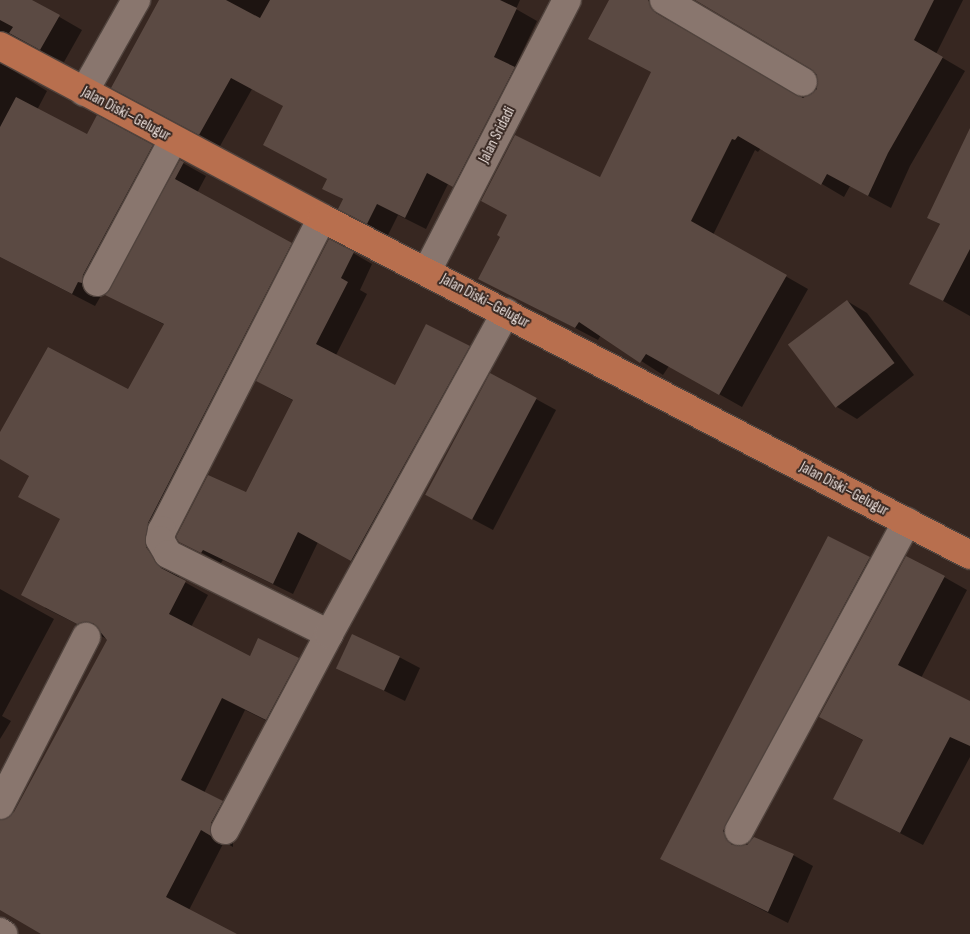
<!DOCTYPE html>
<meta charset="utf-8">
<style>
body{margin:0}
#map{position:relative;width:970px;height:934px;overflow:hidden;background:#372721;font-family:"Sofia Sans Condensed",sans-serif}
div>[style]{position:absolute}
.shadow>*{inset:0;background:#0007;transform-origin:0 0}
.building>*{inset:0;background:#5b4a43;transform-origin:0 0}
.roads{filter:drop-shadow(1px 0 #50433d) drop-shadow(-1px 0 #50433d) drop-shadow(0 1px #50433d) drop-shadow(0 -1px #50433d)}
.minor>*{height:28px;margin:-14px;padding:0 14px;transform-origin:14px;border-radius:14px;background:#89766e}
.major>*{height:28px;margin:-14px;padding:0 14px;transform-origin:14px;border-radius:14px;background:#b86f4e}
span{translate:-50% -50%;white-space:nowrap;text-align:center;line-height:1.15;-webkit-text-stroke:4px #372721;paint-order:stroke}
.street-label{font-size:15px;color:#efe4e0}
</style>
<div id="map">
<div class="shadow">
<i style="clip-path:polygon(8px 0,30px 0,82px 30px,64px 62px,23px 43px,9px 51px,9px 68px,47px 91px,37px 110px,87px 136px,152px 146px,175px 159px,104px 295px,102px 294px,95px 306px,0 257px,0 15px)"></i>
<i style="clip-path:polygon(160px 0,520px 0,516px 9px,537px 21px,514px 69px,534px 80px,474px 198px,448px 184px,426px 229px,398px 215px,388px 235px,360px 220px,344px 200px,324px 188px,328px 179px,284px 106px,252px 89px,220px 146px,134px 99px)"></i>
<i style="clip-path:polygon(610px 0,678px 0,673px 6px,672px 21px,679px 28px,795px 97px,811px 97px,820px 83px,812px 68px,697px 0,963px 0,936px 54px,965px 71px,910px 166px,891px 208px,850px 186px,844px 197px,761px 148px,758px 152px,755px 150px,713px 235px,808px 289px,742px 407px,669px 366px,663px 375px,601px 335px,598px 340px,480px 278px,502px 236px,600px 178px,652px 72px)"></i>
<i style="clip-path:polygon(970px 131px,970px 316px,911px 283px,941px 225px,929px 218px)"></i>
<i style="clip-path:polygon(181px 162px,206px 176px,197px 193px,314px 257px,170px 536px,169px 561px,181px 580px,208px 595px,191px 627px,250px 657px,297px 659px,265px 720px,245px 710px,204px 793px,244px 815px,233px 836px,233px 847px,224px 842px,189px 910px,235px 934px,63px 934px,0 899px,0 777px,9px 817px,15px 813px,109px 640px,45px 608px,61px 519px,31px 475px,0 458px,0 434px,128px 391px,165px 325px,107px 295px)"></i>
<i style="clip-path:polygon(353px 253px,372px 264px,360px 290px,367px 294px,336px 355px,396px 387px,469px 347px,489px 358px,371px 571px,318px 542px,293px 594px,223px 560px,221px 563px,180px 541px,246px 494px,294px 401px,257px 381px)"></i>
<i style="clip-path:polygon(847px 301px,867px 313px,914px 375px,857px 419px,837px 407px)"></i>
<i style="clip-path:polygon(536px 399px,556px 410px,493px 530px,446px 505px)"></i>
<i style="clip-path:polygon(828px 538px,889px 570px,743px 843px,793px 855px,813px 866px,788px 923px,661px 858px)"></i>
<i style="clip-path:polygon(944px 577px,967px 590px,921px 678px,970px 702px,970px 757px,923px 845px,834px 799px,864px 741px,820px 717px)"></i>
<i style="clip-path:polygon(0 589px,54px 619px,2px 716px,11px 721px,0 739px)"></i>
<i style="clip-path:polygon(399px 657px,420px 668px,405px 701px,338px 668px)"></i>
<i style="left:299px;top:660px;width:24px;height:69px;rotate:30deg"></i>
</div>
<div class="building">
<i style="clip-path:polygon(0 0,32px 0,60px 15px,40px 50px,9px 33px,13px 27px,0 20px)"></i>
<i style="clip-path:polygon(159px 0,226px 0,260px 18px,270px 0,500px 0,517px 8px,494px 57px,515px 67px,453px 187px,427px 173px,405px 218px,377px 204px,367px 224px,338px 209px,343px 199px,322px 189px,327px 179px,263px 145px,283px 106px,231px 78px,199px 135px,111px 88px)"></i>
<i style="clip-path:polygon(609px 0,648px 0,656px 13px,803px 98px,817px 89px,817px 75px,811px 69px,695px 0,934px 0,914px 40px,943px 57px,888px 153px,868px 196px,827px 174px,821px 185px,738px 136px,735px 140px,732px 139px,691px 221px,787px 275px,719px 395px,646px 354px,640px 363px,579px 322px,575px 328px,478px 279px,500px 237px,497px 235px,507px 215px,481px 201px,515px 135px,600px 177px,651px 72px,588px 39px)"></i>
<i style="clip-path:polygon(16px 97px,87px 134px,97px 115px,153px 145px,83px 275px,82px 283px,78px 282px,72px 294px,0 257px,0 127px)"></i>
<i style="clip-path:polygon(970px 128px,970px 249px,943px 301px,909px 284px,940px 224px,927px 218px)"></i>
<i style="clip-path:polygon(180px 160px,184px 162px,175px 179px,292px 243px,148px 523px,146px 547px,161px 568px,186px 581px,169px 614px,250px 656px,258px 638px,299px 658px,266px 720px,222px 698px,181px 780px,223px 801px,211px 823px,211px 836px,201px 830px,166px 897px,237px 934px,41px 934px,0 910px,0 820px,14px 812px,107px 640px,93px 623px,77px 624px,21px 595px,60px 519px,18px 497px,29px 476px,0 459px,0 432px,48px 347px,128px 389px,164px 324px,105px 295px)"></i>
<i style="clip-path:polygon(329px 239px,354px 252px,341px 278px,348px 282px,316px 344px,395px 385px,426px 324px,470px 346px,351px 561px,298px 532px,273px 584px,203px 550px,201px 553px,179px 542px,176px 537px,208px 475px,246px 492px,293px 400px,256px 381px)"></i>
<i style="left:847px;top:300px;width:79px;height:74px;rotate:53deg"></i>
<i style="left:490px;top:373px;width:53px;height:138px;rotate:28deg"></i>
<i style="clip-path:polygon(828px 536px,870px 557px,723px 831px,732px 845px,747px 845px,754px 837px,794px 854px,768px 912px,660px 859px)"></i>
<i style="clip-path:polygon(906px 556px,945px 576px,898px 665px,970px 701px,970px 746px,950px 737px,900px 833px,833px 799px,863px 740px,819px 717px)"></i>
<i style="left:352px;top:634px;width:53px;height:38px;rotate:25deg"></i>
</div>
<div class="roads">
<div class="minor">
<i style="left:664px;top:0;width:161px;rotate:30.5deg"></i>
<i style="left:84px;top:92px;width:106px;rotate:-60.5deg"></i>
<i style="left:322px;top:218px;width:351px;rotate:117.1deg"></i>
<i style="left:162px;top:530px;width:10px;rotate:101deg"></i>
<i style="left:160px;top:540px;width:16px;rotate:60deg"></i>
<i style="left:168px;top:554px;width:180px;rotate:26.4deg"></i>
<i style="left:427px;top:271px;width:305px;rotate:-62.7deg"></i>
<i style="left:97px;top:282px;width:161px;rotate:-61.8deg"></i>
<i style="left:0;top:805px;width:189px;rotate:-62.9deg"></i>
<i style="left:225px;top:830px;width:222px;rotate:-62deg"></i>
<i style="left:329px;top:634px;width:367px;rotate:-61.2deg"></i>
<i style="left:739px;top:831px;width:352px;rotate:-61.5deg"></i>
<i style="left:0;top:932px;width:4px;rotate:34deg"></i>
</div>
<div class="major">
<i style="left:0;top:46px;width:365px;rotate:28.1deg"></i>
<i style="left:322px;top:218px;width:730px;rotate:27.48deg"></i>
</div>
</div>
<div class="street-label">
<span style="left:126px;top:114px;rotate:28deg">Jalan Diski–Gelugur</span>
<span style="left:497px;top:135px;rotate:-63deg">Jalan Sridadi</span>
<span style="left:485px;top:301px;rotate:28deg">Jalan Diski–Gelugur</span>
<span style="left:844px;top:489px;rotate:28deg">Jalan Diski–Gelugur</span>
</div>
</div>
